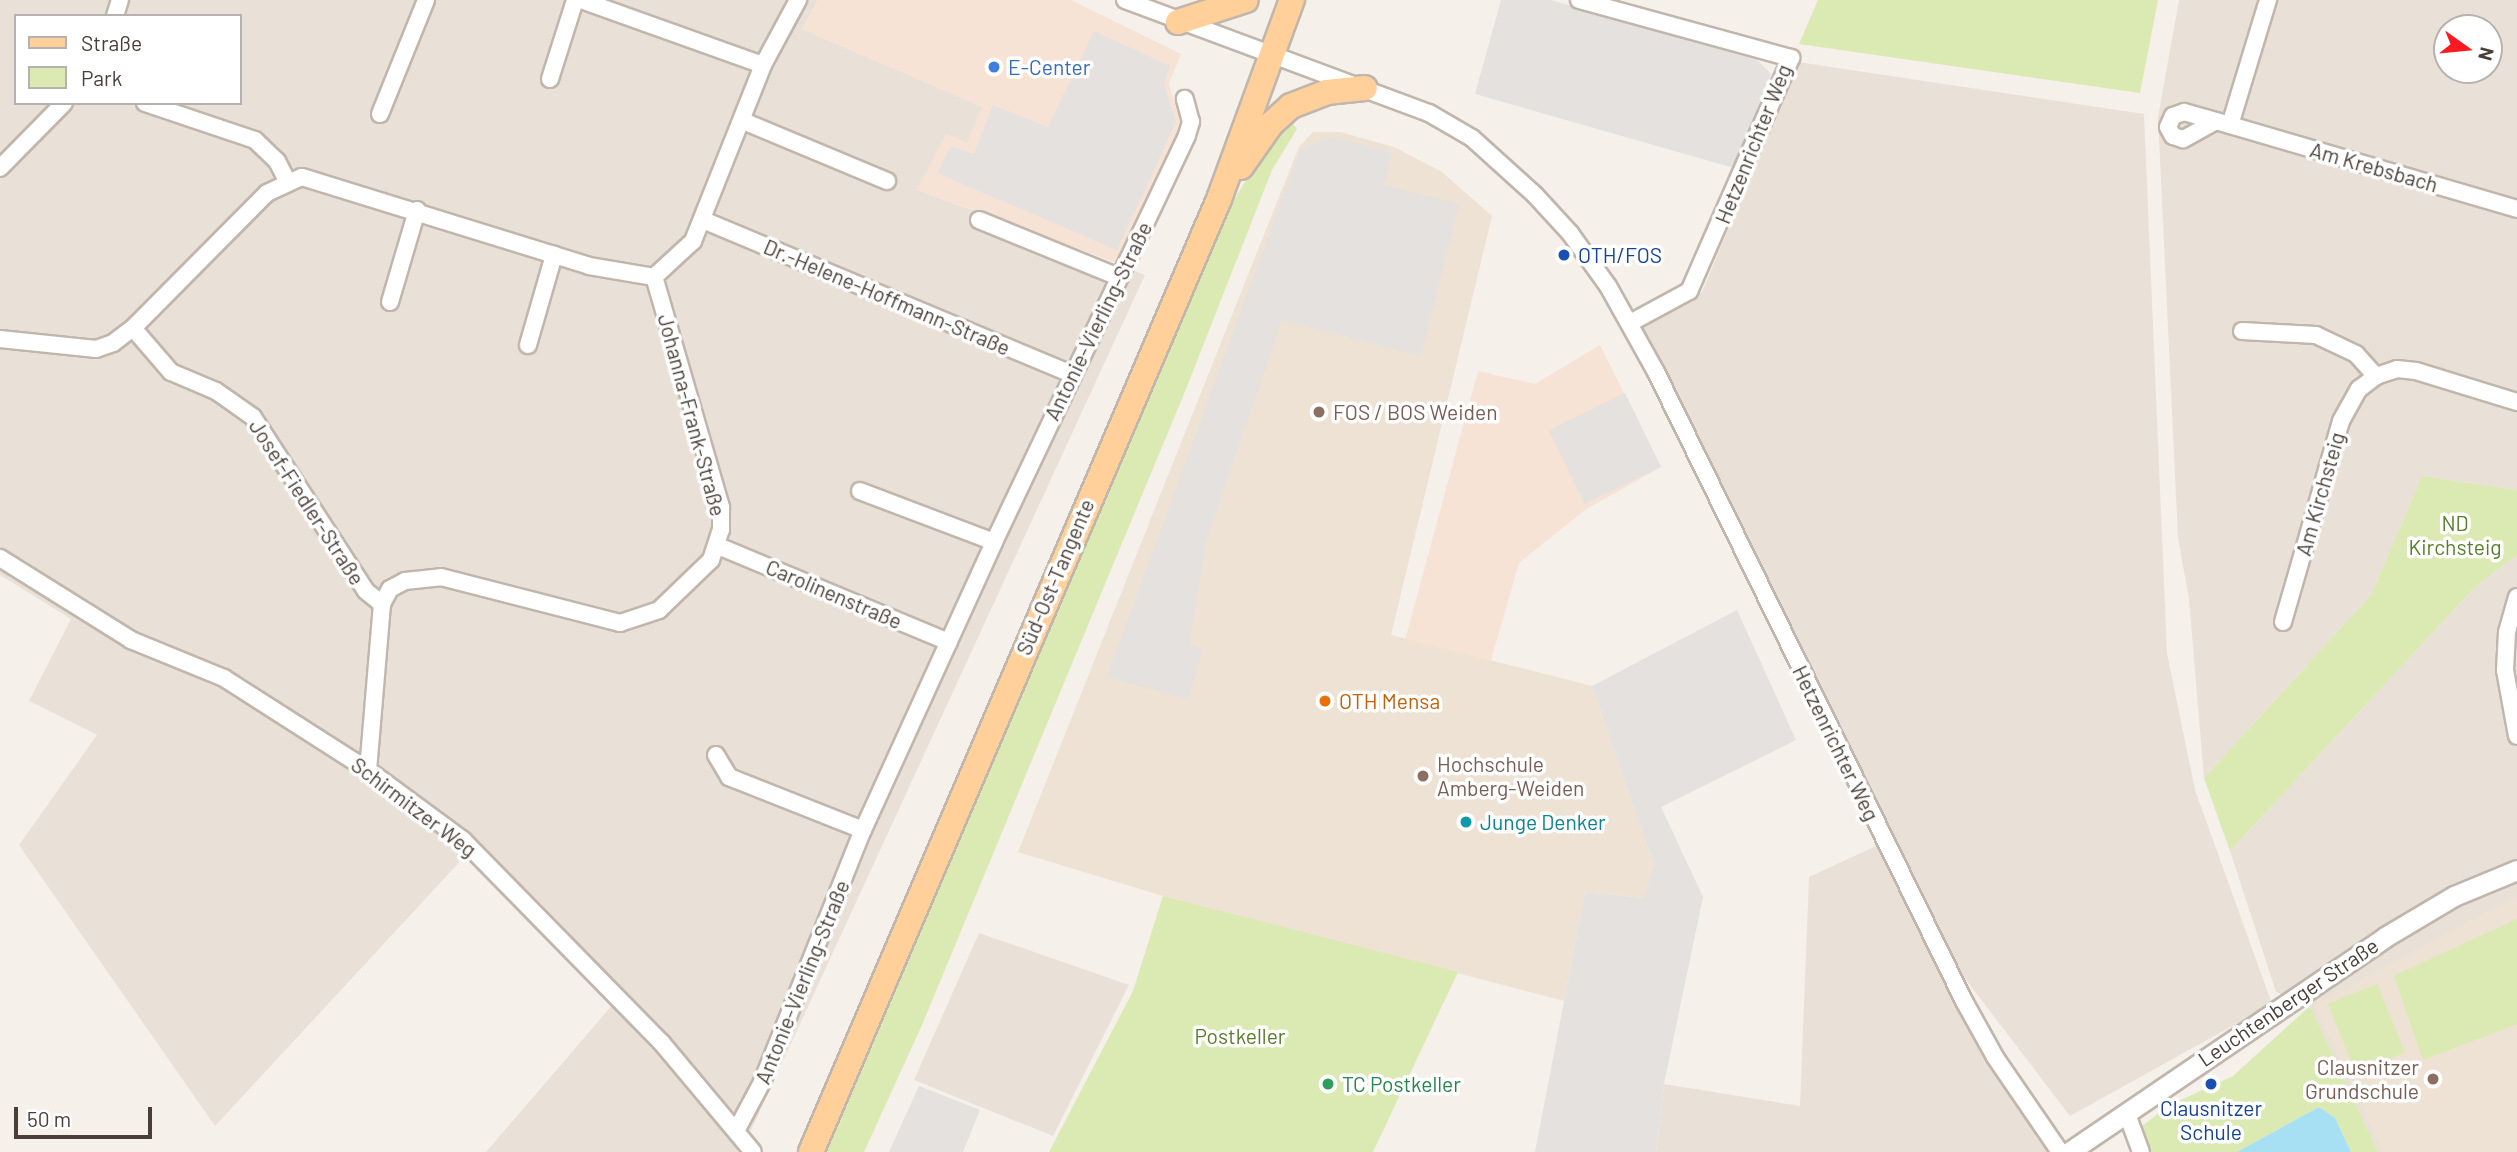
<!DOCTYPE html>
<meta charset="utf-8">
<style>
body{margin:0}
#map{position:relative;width:2517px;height:1152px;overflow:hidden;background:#f5f0ea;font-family:Barlow,sans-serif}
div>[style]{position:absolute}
.residential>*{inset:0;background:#e9e1d8}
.commercial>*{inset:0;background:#f7e3d6}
.education>*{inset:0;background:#eee2d4}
.green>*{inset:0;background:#dbe9b3;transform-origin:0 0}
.parking>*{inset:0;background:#e4e1de;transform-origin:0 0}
.water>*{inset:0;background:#a7e0f2}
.roads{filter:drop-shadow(2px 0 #c1b6ac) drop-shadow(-2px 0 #c1b6ac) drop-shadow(0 2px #c1b6ac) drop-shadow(0 -2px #c1b6ac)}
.minor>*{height:16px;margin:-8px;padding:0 8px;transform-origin:8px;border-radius:8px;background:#fff}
.tertiary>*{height:19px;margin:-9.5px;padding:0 9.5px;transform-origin:9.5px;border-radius:9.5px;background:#fff}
.primary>*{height:24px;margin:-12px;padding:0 12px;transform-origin:12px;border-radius:12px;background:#ffd099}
.dots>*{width:19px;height:19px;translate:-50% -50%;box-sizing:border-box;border:4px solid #fff;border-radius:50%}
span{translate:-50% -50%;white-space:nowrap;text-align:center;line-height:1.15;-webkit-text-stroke:7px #fff;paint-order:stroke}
.shop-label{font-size:21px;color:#366cbe}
.left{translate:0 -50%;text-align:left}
.street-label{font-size:21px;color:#493f38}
.transit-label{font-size:21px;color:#164399}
.education-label{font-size:21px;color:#785e54}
.right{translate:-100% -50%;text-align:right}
.park-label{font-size:21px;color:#587d29}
.food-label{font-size:21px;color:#c56008}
.culture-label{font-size:21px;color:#0d838f}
.leisure-label{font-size:21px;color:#27864d}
.legend{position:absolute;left:14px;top:14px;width:228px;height:91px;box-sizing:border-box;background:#fff;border:2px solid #b6b2af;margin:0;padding:9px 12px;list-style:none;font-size:21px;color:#493f38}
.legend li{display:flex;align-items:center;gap:14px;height:35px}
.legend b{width:35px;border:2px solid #b6b2af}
.north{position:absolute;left:2433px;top:14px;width:70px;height:70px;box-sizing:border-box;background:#fff;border:2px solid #b6b2af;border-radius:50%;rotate:105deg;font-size:19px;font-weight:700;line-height:28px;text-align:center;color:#493f38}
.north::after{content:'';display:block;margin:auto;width:24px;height:32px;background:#fc1a21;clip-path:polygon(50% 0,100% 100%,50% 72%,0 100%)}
.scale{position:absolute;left:14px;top:1107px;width:138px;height:32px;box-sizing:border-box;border:4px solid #493f38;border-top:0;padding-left:9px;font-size:21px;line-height:24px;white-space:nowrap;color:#493f38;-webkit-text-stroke:5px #fff;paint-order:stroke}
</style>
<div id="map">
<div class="residential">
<i style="clip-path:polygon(evenodd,0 0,818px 0,802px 29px,983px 107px,967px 143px,946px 135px,918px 190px,1145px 275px,741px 1152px,486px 1152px,614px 1003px,466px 855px,215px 1126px,19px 845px,97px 735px,29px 701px,71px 619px,0 575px,0 0,16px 16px,240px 16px,240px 103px,16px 103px,16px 16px)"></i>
<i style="clip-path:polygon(evenodd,2179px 0,2517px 0,2517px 490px,2422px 476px,2371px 595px,2204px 778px,2189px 599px,2178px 538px,2158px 117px,2179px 0,2447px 28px,2489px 28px,2489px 70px,2447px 70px,2447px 28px)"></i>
<i style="clip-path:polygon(1798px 62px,2144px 114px,2167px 653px,2195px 790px,2272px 1004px,2070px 1116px,1957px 968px,1640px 328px,1702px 292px)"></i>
<i style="clip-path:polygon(2517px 555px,2517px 1152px,2378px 1152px,2310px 1006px,2276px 992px,2230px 851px,2476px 586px)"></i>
<i style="clip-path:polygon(1876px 846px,1947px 987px,2049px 1152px,1656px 1152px,1664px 1084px,1800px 1106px,1809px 877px)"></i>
<i style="clip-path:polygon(979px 933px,1129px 985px,1053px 1136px,914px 1080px)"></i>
</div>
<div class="commercial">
<i style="clip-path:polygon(818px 0,1071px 0,1181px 54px,1169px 83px,1181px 127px,1117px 263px,917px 190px,946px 134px,967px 143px,982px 107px,802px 29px)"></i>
<i style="clip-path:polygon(1600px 345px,1661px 467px,1585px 510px,1519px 563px,1490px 664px,1405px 640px,1478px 371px,1535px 384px)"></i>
</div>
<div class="education">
<i style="clip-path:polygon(1313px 132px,1340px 132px,1394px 147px,1442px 172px,1492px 216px,1391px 635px,1592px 686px,1654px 865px,1644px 898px,1585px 892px,1564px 1001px,1163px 896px,1018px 852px,1299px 147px)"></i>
<i style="clip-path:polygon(2517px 896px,2517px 1152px,2383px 1152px,2314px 1005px)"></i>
</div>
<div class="green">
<i style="clip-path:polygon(1818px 0,2158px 0,2140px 93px,1799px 44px)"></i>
<i style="clip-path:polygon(1286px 115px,1297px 129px,1272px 170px,1186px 389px,922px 1025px,864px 1152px,827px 1152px,1234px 200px)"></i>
<i style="clip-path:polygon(2422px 476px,2517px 490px,2517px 555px,2476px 586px,2230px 851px,2204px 778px,2371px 595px)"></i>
<i style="clip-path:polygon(1163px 896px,1458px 972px,1373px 1152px,1049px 1152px,1133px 991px)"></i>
<i style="clip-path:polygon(2517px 919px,2517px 1024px,2423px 1060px,2394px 976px)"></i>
<i style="left:2377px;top:984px;width:74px;height:53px;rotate:68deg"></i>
<i style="clip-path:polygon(2310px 1006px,2378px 1152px,2351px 1152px,2335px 1118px,2319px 1107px,2237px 1152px,2150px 1152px,2142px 1126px,2170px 1105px,2233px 1076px)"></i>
</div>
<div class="parking">
<i style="clip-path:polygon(1501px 0,1551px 0,1757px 60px,1771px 74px,1734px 168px,1475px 94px)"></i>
<i style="clip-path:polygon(1094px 31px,1170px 66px,1164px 84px,1176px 122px,1117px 250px,937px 173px,951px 146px,974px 154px,993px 105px,1048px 127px)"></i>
<i style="clip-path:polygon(1332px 137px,1392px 152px,1384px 185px,1459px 204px,1421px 356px,1282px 320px,1206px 542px,1189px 644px,1203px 649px,1188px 699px,1107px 677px,1300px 150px)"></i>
<i style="left:1625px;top:393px;width:82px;height:85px;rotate:64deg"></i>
<i style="clip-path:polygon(1737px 610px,1796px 740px,1661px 807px,1703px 897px,1664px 1084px,1656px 1152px,1535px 1152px,1585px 892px,1644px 898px,1654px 865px,1592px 686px)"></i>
<i style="clip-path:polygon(919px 1086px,980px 1110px,963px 1152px,889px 1152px)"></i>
</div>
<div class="water">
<i style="clip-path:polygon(2319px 1107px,2335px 1118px,2351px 1152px,2237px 1152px)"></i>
</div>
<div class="roads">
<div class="minor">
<i style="left:581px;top:0;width:193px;rotate:19.7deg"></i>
<i style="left:1125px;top:0;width:324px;rotate:20.4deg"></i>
<i style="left:1429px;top:113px;width:50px;rotate:30.2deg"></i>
<i style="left:1472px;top:138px;width:85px;rotate:42.1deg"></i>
<i style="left:1535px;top:195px;width:52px;rotate:47.4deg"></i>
<i style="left:1570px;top:233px;width:65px;rotate:54.4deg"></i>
<i style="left:1608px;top:286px;width:98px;rotate:60.8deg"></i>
<i style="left:1656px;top:372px;width:700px;rotate:63.91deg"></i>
<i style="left:1964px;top:1001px;width:64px;rotate:61deg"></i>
<i style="left:1995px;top:1057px;width:115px;rotate:55.6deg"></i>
<i style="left:1579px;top:0;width:220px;rotate:15.3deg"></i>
<i style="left:1791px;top:58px;width:254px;rotate:113.6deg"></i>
<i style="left:1689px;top:291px;width:67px;rotate:151.5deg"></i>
<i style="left:115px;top:16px;width:17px;rotate:-73deg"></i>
<i style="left:550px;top:79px;width:83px;rotate:-72.4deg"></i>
<i style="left:145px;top:103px;width:116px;rotate:18.6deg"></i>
<i style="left:255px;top:140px;width:30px;rotate:44deg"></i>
<i style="left:277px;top:161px;width:22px;rotate:63deg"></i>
<i style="left:380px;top:114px;width:123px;rotate:-68deg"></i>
<i style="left:743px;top:121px;width:156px;rotate:22.6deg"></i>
<i style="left:2216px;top:121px;width:38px;rotate:151deg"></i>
<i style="left:2183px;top:139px;width:10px;rotate:-163deg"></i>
<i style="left:2173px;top:136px;width:10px;rotate:-119deg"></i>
<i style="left:2168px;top:127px;width:12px;rotate:-66deg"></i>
<i style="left:2173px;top:116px;width:12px;rotate:-20deg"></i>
<i style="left:2184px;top:112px;width:48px;rotate:15.8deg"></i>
<i style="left:2230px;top:125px;width:299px;rotate:16.3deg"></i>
<i style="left:2230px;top:125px;width:131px;rotate:-73.1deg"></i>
<i style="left:0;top:168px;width:91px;rotate:-45.4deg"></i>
<i style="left:703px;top:220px;width:399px;rotate:22.7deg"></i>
<i style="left:979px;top:220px;width:151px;rotate:22.2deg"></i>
<i style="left:390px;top:302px;width:96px;rotate:-73.6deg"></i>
<i style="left:133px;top:328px;width:58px;rotate:49.2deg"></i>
<i style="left:171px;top:372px;width:49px;rotate:22.9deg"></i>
<i style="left:216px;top:391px;width:45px;rotate:35.1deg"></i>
<i style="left:253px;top:417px;width:207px;rotate:57deg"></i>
<i style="left:366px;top:591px;width:21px;rotate:39deg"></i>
<i style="left:382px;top:604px;width:167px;rotate:94.8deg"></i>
<i style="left:2242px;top:331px;width:74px;rotate:3.1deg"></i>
<i style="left:2316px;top:335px;width:44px;rotate:25.4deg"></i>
<i style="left:2356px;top:354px;width:30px;rotate:48deg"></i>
<i style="left:2376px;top:376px;width:22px;rotate:-18deg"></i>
<i style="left:2397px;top:369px;width:19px;rotate:6deg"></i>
<i style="left:2416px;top:371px;width:106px;rotate:17.1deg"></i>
<i style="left:0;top:339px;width:97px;rotate:5.9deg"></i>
<i style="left:96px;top:349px;width:18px;rotate:-19deg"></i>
<i style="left:113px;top:343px;width:25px;rotate:-37deg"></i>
<i style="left:133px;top:328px;width:190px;rotate:-45.2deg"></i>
<i style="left:267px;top:193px;width:38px;rotate:-25deg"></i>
<i style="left:302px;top:177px;width:300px;rotate:17.2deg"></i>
<i style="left:589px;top:266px;width:66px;rotate:9.6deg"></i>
<i style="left:654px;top:277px;width:53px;rotate:-42.7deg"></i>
<i style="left:693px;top:241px;width:189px;rotate:-68.3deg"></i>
<i style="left:763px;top:65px;width:74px;rotate:-61.7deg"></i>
<i style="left:528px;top:345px;width:94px;rotate:-73.9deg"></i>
<i style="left:860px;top:491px;width:143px;rotate:20.8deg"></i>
<i style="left:718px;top:546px;width:250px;rotate:22.6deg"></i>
<i style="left:0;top:558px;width:155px;rotate:32deg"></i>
<i style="left:131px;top:640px;width:100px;rotate:22.2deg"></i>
<i style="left:224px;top:678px;width:171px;rotate:32.6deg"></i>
<i style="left:368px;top:770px;width:118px;rotate:36.4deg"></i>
<i style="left:463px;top:840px;width:283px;rotate:45.6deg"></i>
<i style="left:661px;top:1042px;width:143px;rotate:50.1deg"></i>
<i style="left:2517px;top:597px;width:36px;rotate:106deg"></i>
<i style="left:2507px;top:632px;width:38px;rotate:93deg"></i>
<i style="left:2505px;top:670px;width:67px;rotate:79.7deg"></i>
<i style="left:382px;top:604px;width:17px;rotate:-62deg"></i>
<i style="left:390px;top:589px;width:17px;rotate:-28deg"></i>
<i style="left:405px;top:581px;width:36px;rotate:-6deg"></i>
<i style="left:441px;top:577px;width:185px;rotate:14.4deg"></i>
<i style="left:620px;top:623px;width:41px;rotate:-18.4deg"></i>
<i style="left:659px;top:610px;width:72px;rotate:-43.9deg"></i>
<i style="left:711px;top:560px;width:32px;rotate:-72deg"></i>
<i style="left:721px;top:530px;width:23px;rotate:-90deg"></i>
<i style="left:721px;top:507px;width:240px;rotate:-106.2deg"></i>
<i style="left:2283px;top:622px;width:209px;rotate:-73.9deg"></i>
<i style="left:2341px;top:421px;width:37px;rotate:-61deg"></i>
<i style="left:2359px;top:389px;width:21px;rotate:-37deg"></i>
<i style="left:716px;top:755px;width:26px;rotate:59deg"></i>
<i style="left:729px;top:777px;width:144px;rotate:21.6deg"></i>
<i style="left:2127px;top:1114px;width:40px;rotate:69.8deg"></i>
<i style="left:736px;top:1131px;width:55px;rotate:-62deg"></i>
<i style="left:762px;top:1082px;width:271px;rotate:-68.2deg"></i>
<i style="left:863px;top:830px;width:316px;rotate:-65.5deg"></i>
<i style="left:994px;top:542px;width:450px;rotate:-64.6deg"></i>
<i style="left:1187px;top:135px;width:14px;rotate:-73deg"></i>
<i style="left:1191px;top:122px;width:24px;rotate:-105deg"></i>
</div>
<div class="tertiary">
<i style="left:2069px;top:1152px;width:382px;rotate:-34.2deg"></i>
<i style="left:2385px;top:937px;width:80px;rotate:-30.7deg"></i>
<i style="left:2454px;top:896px;width:68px;rotate:-22.4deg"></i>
</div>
<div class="primary">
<i style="left:1178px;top:22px;width:71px;rotate:-17.9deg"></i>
<i style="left:1241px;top:167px;width:52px;rotate:-55.1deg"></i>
<i style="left:1271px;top:124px;width:27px;rotate:-42deg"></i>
<i style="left:1291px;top:106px;width:39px;rotate:-21deg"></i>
<i style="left:1327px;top:92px;width:38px;rotate:-6deg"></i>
<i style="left:811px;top:1152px;width:1037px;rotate:-66.82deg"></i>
<i style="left:1219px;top:199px;width:212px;rotate:-69.9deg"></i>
</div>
</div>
<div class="dots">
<i style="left:994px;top:67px;background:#3f7fe0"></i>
<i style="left:1564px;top:255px;background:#1a4fb4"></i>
<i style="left:1319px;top:412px;background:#8d6e63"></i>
<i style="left:1325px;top:701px;background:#e8710a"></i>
<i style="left:1423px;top:776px;background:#8d6e63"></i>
<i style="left:1466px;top:822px;background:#0f9aa8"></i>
<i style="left:2433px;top:1079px;background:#8d6e63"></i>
<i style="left:1328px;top:1084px;background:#2e9e5b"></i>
<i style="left:2211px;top:1084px;background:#1a4fb4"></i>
</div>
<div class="shop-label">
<span class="left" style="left:1008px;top:67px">E-Center</span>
</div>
<div class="street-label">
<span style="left:1753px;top:144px;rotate:-68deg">Hetzenrichter Weg</span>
<span style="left:2374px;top:167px;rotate:16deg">Am Krebsbach</span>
<span style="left:887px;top:297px;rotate:23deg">Dr.-Helene-Hoffmann-Straße</span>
<span style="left:1098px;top:321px;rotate:-64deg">Antonie-Vierling-Straße</span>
<span style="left:692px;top:415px;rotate:75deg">Johanna-Frank-Straße</span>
<span style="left:2320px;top:494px;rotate:-74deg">Am Kirchsteig</span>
<span style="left:307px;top:502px;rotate:57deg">Josef-Fiedler-Straße</span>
<span style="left:1055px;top:577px;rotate:-67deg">Süd-Ost-Tangente</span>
<span style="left:834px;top:594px;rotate:23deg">Carolinenstraße</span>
<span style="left:1836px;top:743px;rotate:64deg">Hetzenrichter Weg</span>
<span style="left:414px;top:807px;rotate:37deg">Schirmitzer Weg</span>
<span style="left:802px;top:982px;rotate:-68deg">Antonie-Vierling-Straße</span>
<span style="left:2288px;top:1002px;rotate:-34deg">Leuchtenberger Straße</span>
</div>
<div class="transit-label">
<span class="left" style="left:1578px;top:255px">OTH/FOS</span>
<span style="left:2211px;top:1120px">Clausnitzer<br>Schule</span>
</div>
<div class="education-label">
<span class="left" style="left:1333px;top:412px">FOS / BOS Weiden</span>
<span class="left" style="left:1437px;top:776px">Hochschule<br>Amberg-Weiden</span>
<span class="right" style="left:2419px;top:1079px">Clausnitzer<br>Grundschule</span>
</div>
<div class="park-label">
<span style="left:2455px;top:535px">ND<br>Kirchsteig</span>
<span style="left:1240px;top:1036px">Postkeller</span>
</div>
<div class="food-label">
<span class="left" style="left:1339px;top:701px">OTH Mensa</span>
</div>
<div class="culture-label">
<span class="left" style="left:1480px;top:822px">Junge Denker</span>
</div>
<div class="leisure-label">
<span class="left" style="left:1342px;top:1084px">TC Postkeller</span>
</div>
<ul class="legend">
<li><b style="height:9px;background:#ffd099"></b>Straße</li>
<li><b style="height:19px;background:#dbe9b3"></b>Park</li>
</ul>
<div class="north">N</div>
<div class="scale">50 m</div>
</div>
